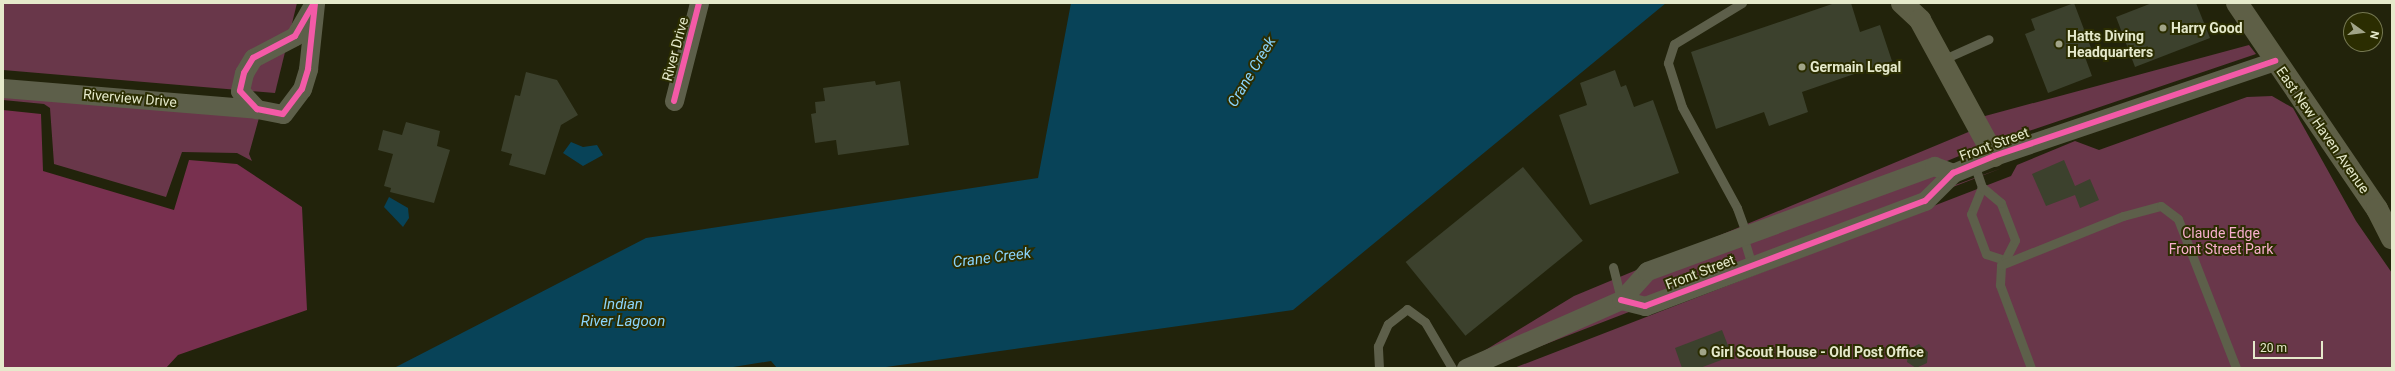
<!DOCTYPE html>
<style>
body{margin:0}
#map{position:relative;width:2395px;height:371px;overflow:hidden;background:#22230b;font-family:Roboto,sans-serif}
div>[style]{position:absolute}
.green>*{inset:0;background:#69374a}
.forest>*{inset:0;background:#78304f}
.water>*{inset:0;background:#084358}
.building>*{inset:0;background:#3c412d;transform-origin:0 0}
.lane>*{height:9px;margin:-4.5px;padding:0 4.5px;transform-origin:4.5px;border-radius:4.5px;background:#5d5f4a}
.street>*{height:19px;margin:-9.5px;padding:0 9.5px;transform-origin:9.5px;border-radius:9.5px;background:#5d5f4a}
.secondary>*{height:22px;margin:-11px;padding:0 11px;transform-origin:11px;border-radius:11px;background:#5e5f46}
.cycleway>*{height:6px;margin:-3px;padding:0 3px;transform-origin:3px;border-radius:3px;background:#f35aa7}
.dots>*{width:11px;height:11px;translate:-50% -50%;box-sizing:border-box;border:2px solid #2b2d01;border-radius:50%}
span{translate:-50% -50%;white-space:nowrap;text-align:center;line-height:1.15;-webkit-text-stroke:4px #2b2d01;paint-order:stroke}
.poi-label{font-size:14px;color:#e5e9cb;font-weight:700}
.left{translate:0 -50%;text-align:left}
.street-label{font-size:14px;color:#e5e9cb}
.park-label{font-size:14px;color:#f8afcd}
.water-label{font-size:15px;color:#8ad4fb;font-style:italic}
.frame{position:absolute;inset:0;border:4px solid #e5e9cb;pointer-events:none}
.north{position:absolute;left:2343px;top:12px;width:40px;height:40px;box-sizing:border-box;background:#2b2d01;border:1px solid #757852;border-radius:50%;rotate:104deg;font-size:11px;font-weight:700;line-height:16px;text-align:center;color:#e5e9cb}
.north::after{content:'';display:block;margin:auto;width:14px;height:18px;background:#a1a488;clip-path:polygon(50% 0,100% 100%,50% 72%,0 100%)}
.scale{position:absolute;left:2253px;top:341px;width:70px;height:18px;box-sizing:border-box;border:2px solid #e5e9cb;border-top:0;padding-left:5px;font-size:12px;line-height:14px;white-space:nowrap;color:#e5e9cb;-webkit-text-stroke:3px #2b2d01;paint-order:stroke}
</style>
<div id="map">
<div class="green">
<i style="clip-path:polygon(3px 3px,297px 3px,275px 93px,3px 70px)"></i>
<i style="clip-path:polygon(2249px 45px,2256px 54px,1976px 149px,1935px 166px,1947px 188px,2002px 168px,1484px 368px,1456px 368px,1574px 296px,1978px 128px,1974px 119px)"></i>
<i style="clip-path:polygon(3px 89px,262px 107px,249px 154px,252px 161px,237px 153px,182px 152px,166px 197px,54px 164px,50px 108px,44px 104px,3px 100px)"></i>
<i style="clip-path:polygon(2272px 96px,2293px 108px,2356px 221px,2392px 273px,2392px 368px,1514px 368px,2011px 176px,2017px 165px,2075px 141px,2099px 150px,2247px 97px)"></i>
</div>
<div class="forest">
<i style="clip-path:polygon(3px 110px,41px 114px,43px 171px,174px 210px,189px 160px,237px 164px,302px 207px,307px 310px,178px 355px,166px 368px,3px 368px)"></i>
</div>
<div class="water">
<i style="clip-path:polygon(1071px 3px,1666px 3px,1293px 310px,879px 368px,777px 368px,771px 361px,727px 368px,394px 368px,646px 238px,1038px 178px)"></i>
<i style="clip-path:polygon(571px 142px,583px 147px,597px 145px,603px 155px,583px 166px,563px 153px)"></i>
<i style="clip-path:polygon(389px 197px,408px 208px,409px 218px,403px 227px,384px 207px)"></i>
</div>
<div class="building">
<i style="clip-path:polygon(1835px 3px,1851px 3px,1860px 32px,1880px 25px,1892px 61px,1802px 92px,1808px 112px,1769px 126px,1764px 112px,1716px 129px,1691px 52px)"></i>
<i style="clip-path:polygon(2074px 3px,2093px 53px,2085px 57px,2092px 76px,2048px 93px,2025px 34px,2035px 30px,2031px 19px)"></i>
<i style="clip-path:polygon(2152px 3px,2196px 3px,2210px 38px,2135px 67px,2116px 17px)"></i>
<i style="clip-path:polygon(1615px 70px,1621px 87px,1626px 85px,1634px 107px,1653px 100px,1679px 173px,1590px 205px,1559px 115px,1587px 105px,1580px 83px)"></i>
<i style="clip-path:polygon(526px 72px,557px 80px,578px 115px,561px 125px,545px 175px,509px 165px,512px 154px,501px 151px,515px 95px,520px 96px)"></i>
<i style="clip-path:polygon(875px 81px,876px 85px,900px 81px,909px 145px,838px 155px,836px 140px,815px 143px,811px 114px,816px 113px,815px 102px,825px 101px,823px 88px)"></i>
<i style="clip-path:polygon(406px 122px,440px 131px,437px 146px,450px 150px,434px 203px,390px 192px,391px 188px,384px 186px,393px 154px,378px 150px,383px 130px,402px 135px)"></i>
<i style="clip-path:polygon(2064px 160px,2075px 186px,2090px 179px,2099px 200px,2080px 208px,2075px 195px,2046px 206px,2032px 174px)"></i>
<i style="left:1523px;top:167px;width:95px;height:151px;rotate:51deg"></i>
<i style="clip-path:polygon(1722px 330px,1732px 356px,1700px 368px,1682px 368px,1675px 348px)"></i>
<i style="clip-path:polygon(1919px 344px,1928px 352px,1927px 363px,1916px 368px,1907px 362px,1909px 349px)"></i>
</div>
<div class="lane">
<i style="left:1742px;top:3px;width:79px;rotate:148.9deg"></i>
<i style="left:1674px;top:44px;width:20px;rotate:108deg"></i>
<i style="left:1668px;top:63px;width:46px;rotate:72.3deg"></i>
<i style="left:1682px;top:107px;width:115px;rotate:61.4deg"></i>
<i style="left:1737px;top:208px;width:29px;rotate:70deg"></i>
<i style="left:1942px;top:60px;width:51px;rotate:-24.1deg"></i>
<i style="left:1974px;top:164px;width:24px;rotate:71deg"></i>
<i style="left:1982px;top:187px;width:29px;rotate:112deg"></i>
<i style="left:1971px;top:214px;width:43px;rotate:69.4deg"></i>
<i style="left:1986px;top:254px;width:20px;rotate:18deg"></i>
<i style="left:2005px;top:260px;width:22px;rotate:-63deg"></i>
<i style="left:2015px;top:240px;width:40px;rotate:-111deg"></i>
<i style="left:2001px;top:203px;width:25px;rotate:-140deg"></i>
<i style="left:1743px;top:236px;width:30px;rotate:73deg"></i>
<i style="left:1613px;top:267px;width:34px;rotate:76deg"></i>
<i style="left:1379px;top:368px;width:22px;rotate:-93deg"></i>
<i style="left:1378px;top:346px;width:24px;rotate:-66deg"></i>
<i style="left:1388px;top:324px;width:24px;rotate:-38deg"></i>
<i style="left:1407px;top:309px;width:22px;rotate:36deg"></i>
<i style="left:1425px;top:322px;width:53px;rotate:59.6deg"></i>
<i style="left:2031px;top:368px;width:89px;rotate:-110.5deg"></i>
<i style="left:2000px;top:285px;width:20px;rotate:-87deg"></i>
<i style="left:2001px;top:265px;width:131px;rotate:-21.9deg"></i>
<i style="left:2123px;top:216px;width:39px;rotate:-15deg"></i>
<i style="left:2161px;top:206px;width:21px;rotate:37deg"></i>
<i style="left:2178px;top:219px;width:160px;rotate:68.7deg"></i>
</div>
<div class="street">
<i style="left:314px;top:3px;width:38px;rotate:120deg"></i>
<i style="left:295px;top:36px;width:47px;rotate:152.4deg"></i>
<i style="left:253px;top:58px;width:17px;rotate:121deg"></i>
<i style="left:244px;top:73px;width:18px;rotate:103deg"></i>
<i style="left:240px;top:91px;width:25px;rotate:47deg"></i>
<i style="left:257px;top:109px;width:26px;rotate:11deg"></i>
<i style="left:283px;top:114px;width:31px;rotate:-53deg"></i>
<i style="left:302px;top:89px;width:21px;rotate:-73deg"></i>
<i style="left:308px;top:69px;width:66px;rotate:-83.9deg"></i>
<i style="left:3px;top:88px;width:255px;rotate:4.7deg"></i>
<i style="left:674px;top:101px;width:101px;rotate:-75.7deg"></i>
<i style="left:1621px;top:300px;width:25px;rotate:14deg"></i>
<i style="left:1645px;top:306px;width:299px;rotate:-20.6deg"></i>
<i style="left:1925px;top:201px;width:40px;rotate:-45deg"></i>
<i style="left:1953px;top:173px;width:44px;rotate:-22.5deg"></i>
<i style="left:1994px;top:156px;width:297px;rotate:-18.7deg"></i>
<i style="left:1466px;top:368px;width:169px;rotate:-23.7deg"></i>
<i style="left:1621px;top:300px;width:39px;rotate:-48deg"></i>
<i style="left:1647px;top:271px;width:306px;rotate:-20.1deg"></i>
<i style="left:1934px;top:166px;width:20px;rotate:20deg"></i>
</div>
<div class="secondary">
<i style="left:1902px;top:3px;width:25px;rotate:43deg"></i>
<i style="left:1920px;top:20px;width:155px;rotate:61.4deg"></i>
<i style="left:2237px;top:3px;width:249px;rotate:55.8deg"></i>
<i style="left:2377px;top:209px;width:33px;rotate:63deg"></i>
</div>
<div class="cycleway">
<i style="left:314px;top:3px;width:38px;rotate:120deg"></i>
<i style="left:295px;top:36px;width:47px;rotate:152.4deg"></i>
<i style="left:253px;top:58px;width:17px;rotate:121deg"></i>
<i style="left:244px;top:73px;width:18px;rotate:103deg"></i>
<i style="left:240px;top:91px;width:25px;rotate:47deg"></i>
<i style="left:257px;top:109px;width:26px;rotate:11deg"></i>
<i style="left:283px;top:114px;width:31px;rotate:-53deg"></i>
<i style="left:302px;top:89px;width:21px;rotate:-73deg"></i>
<i style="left:308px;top:69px;width:66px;rotate:-83.9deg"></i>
<i style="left:674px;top:101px;width:101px;rotate:-75.7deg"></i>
<i style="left:1621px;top:300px;width:25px;rotate:14deg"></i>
<i style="left:1645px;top:306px;width:299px;rotate:-20.6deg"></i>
<i style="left:1925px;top:201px;width:40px;rotate:-45deg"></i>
<i style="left:1953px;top:173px;width:44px;rotate:-22.5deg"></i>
<i style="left:1994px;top:156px;width:297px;rotate:-18.7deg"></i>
</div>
<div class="dots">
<i style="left:2163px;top:28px;background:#a1a488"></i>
<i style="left:2059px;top:44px;background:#a1a488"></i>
<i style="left:1802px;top:67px;background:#a1a488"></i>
<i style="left:1703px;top:352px;background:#a1a488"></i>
</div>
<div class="poi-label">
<span class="left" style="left:2171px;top:28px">Harry Good</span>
<span class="left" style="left:2067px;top:44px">Hatts Diving<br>Headquarters</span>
<span class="left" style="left:1810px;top:67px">Germain Legal</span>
<span class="left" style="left:1711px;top:352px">Girl Scout House - Old Post Office</span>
</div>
<div class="street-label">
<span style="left:675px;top:49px;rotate:-75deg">River Drive</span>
<span style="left:130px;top:98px;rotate:5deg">Riverview Drive</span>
<span style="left:2323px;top:130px;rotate:55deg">East New Haven Avenue</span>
<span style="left:1994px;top:144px;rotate:-20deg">Front Street</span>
<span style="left:1700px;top:272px;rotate:-21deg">Front Street</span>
</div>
<div class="park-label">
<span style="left:2221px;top:241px">Claude Edge<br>Front Street Park</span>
</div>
<div class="water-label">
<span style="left:1252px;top:72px;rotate:-59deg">Crane Creek</span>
<span style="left:992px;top:258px;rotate:-7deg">Crane Creek</span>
<span style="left:623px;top:313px">Indian<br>River Lagoon</span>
</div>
<div class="frame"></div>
<div class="north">N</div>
<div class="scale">20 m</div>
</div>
